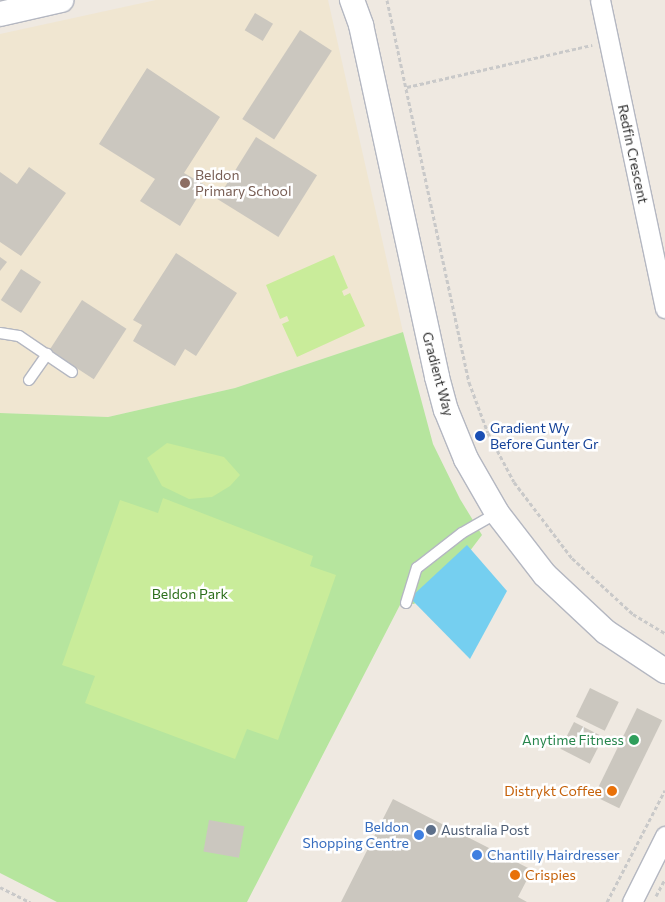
<!DOCTYPE html>
<style>
body{margin:0}
#map{position:relative;width:665px;height:902px;overflow:hidden;background:#efe9e1;font-family:Commissioner,sans-serif}
div>[style]{position:absolute}
.education>*{inset:0;background:#f0e6d1}
.green>*{inset:0;background:#b6e59e}
.pitch>*{inset:0;background:#c9ec9a}
.water>*{inset:0;background:#75cff0}
.building>*{inset:0;background:#cbc7bf;transform-origin:0 0}
.path>*{height:3px;margin-top:-1.5px;transform-origin:0;background:repeating-linear-gradient(90deg,#c9c9c9 0 4px,transparent 0 6.5px)}
.roads{filter:drop-shadow(1px 0 #b4b7c1) drop-shadow(-1px 0 #b4b7c1) drop-shadow(0 1px #b4b7c1) drop-shadow(0 -1px #b4b7c1)}
.service>*{height:10px;margin:-5px;padding:0 5px;transform-origin:5px;border-radius:5px;background:#fff}
.minor>*{height:19px;margin:-9.5px;padding:0 9.5px;transform-origin:9.5px;border-radius:9.5px;background:#fff}
.tertiary>*{height:24px;margin:-12px;padding:0 12px;transform-origin:12px;border-radius:12px;background:#fff}
.dots>*{width:14px;height:14px;translate:-50% -50%;box-sizing:border-box;border:2px solid #fff;border-radius:50%}
span{translate:-50% -50%;white-space:nowrap;text-align:center;line-height:1.15;-webkit-text-stroke:5px #fff;paint-order:stroke}
.street-label{font-size:14px;color:#2e2e2e}
.education-label{font-size:14px;color:#785e54}
.left{translate:0 -50%;text-align:left}
.transit-label{font-size:14px;color:#164399}
.park-label{font-size:14px;color:#2c6e1b}
.leisure-label{font-size:14px;color:#27864d}
.right{translate:-100% -50%;text-align:right}
.food-label{font-size:14px;color:#c56008}
.shop-label{font-size:14px;color:#366cbe}
.service-label{font-size:14px;color:#4e5e75}
</style>
<div id="map">
<div class="education">
<i style="clip-path:polygon(156px 0,328px 0,403px 332px,235px 388px,108px 417px,0 413px,0 34px)"></i>
</div>
<div class="green">
<i style="clip-path:polygon(403px 332px,433px 444px,460px 499px,482px 535px,460px 564px,414px 604px,401px 603px,247px 902px,57px 902px,0 873px,0 413px,108px 417px,235px 388px)"></i>
</div>
<div class="pitch">
<i style="clip-path:polygon(334px 255px,348px 288px,342px 291px,344px 296px,350px 293px,365px 326px,297px 357px,282px 324px,289px 321px,287px 316px,280px 319px,266px 285px)"></i>
<i style="clip-path:polygon(167px 443px,224px 457px,240px 475px,230px 486px,212px 497px,189px 499px,162px 486px,147px 458px)"></i>
<i style="clip-path:polygon(163px 498px,313px 556px,310px 566px,336px 575px,278px 740px,247px 729px,235px 759px,85px 703px,95px 676px,62px 665px,120px 500px,158px 513px)"></i>
</div>
<div class="water">
<i style="clip-path:polygon(467px 545px,507px 591px,470px 659px,410px 598px)"></i>
</div>
<div class="building">
<i style="left:255px;top:13px;width:21px;height:20px;rotate:31deg"></i>
<i style="left:300px;top:30px;width:38px;height:106px;rotate:33deg"></i>
<i style="clip-path:polygon(147px 68px,220px 117px,184px 173px,205px 185px,180px 226px,140px 201px,155px 179px,99px 144px)"></i>
<i style="left:256px;top:137px;width:72px;height:73px;rotate:32deg"></i>
<i style="clip-path:polygon(29px 167px,66px 193px,21px 256px,0 242px,0 172px,17px 184px)"></i>
<i style="clip-path:polygon(176px 253px,237px 293px,196px 356px,185px 349px,175px 366px,133px 341px,142px 325px,133px 320px)"></i>
<i style="clip-path:polygon(0 257px,7px 262px,0 271px)"></i>
<i style="left:21px;top:269px;width:24px;height:37px;rotate:33deg"></i>
<i style="left:82px;top:300px;width:53px;height:60px;rotate:33deg"></i>
<i style="left:590px;top:688px;width:32px;height:32px;rotate:26deg"></i>
<i style="left:637px;top:708px;width:28px;height:98px;rotate:26deg"></i>
<i style="left:574px;top:722px;width:33px;height:30px;rotate:27deg"></i>
<i style="clip-path:polygon(393px 799px,532px 870px,518px 897px,527px 902px,341px 902px)"></i>
<i style="left:209px;top:820px;width:36px;height:32px;rotate:10deg"></i>
</div>
<div class="path">
<i style="left:387px;top:0;width:391px;rotate:77.9deg"></i>
<i style="left:469px;top:382px;width:54px;rotate:69.6deg"></i>
<i style="left:488px;top:433px;width:55px;rotate:62deg"></i>
<i style="left:514px;top:482px;width:96px;rotate:52.7deg"></i>
<i style="left:572px;top:558px;width:83px;rotate:42.6deg"></i>
<i style="left:633px;top:614px;width:37px;rotate:31deg"></i>
<i style="left:407px;top:87px;width:190px;rotate:-12.8deg"></i>
<i style="left:0;top:887px;width:34px;rotate:27deg"></i>
<i style="left:656px;top:896px;width:19px;rotate:-62deg"></i>
<i style="left:607px;top:902px;width:126px;rotate:-62.6deg"></i>
</div>
<div class="roads">
<div class="service">
<i style="left:0;top:333px;width:19px;rotate:9deg"></i>
<i style="left:19px;top:336px;width:64px;rotate:34.2deg"></i>
<i style="left:29px;top:380px;width:32px;rotate:-55deg"></i>
<i style="left:406px;top:603px;width:37px;rotate:-73deg"></i>
<i style="left:417px;top:568px;width:57px;rotate:-37.9deg"></i>
<i style="left:462px;top:533px;width:40px;rotate:-29.7deg"></i>
</div>
<div class="minor">
<i style="left:600px;top:0;width:315px;rotate:78.1deg"></i>
<i style="left:632px;top:902px;width:74px;rotate:-63.4deg"></i>
</div>
<div class="tertiary">
<i style="left:352px;top:0;width:27px;rotate:70deg"></i>
<i style="left:361px;top:25px;width:360px;rotate:77.8deg"></i>
<i style="left:437px;top:377px;width:34px;rotate:75deg"></i>
<i style="left:446px;top:410px;width:53px;rotate:67.8deg"></i>
<i style="left:466px;top:459px;width:62px;rotate:60.1deg"></i>
<i style="left:497px;top:513px;width:78px;rotate:52.3deg"></i>
<i style="left:545px;top:575px;width:83px;rotate:43.1deg"></i>
<i style="left:606px;top:632px;width:71px;rotate:33.5deg"></i>
<i style="left:0;top:14px;width:63px;rotate:-12.9deg"></i>
</div>
</div>
<div class="dots">
<i style="left:185px;top:183px;background:#8d6e63"></i>
<i style="left:480px;top:436px;background:#1a4fb4"></i>
<i style="left:634px;top:740px;background:#2e9e5b"></i>
<i style="left:612px;top:791px;background:#e8710a"></i>
<i style="left:431px;top:830px;background:#5c6f8a"></i>
<i style="left:419px;top:835px;background:#3f7fe0"></i>
<i style="left:477px;top:855px;background:#3f7fe0"></i>
<i style="left:515px;top:875px;background:#e8710a"></i>
</div>
<div class="street-label">
<span style="left:633px;top:154px;rotate:78deg">Redfin Crescent</span>
<span style="left:438px;top:374px;rotate:75deg">Gradient Way</span>
</div>
<div class="education-label">
<span class="left" style="left:195px;top:183px">Beldon<br>Primary School</span>
</div>
<div class="transit-label">
<span class="left" style="left:490px;top:436px">Gradient Wy<br>Before Gunter Gr</span>
</div>
<div class="park-label">
<span style="left:190px;top:594px">Beldon Park</span>
</div>
<div class="leisure-label">
<span class="right" style="left:624px;top:740px">Anytime Fitness</span>
</div>
<div class="food-label">
<span class="right" style="left:602px;top:791px">Distrykt Coffee</span>
<span class="left" style="left:525px;top:875px">Crispies</span>
</div>
<div class="shop-label">
<span class="right" style="left:409px;top:835px">Beldon<br>Shopping Centre</span>
<span class="left" style="left:487px;top:855px">Chantilly Hairdresser</span>
</div>
<div class="service-label">
<span class="left" style="left:441px;top:830px">Australia Post</span>
</div>
</div>
